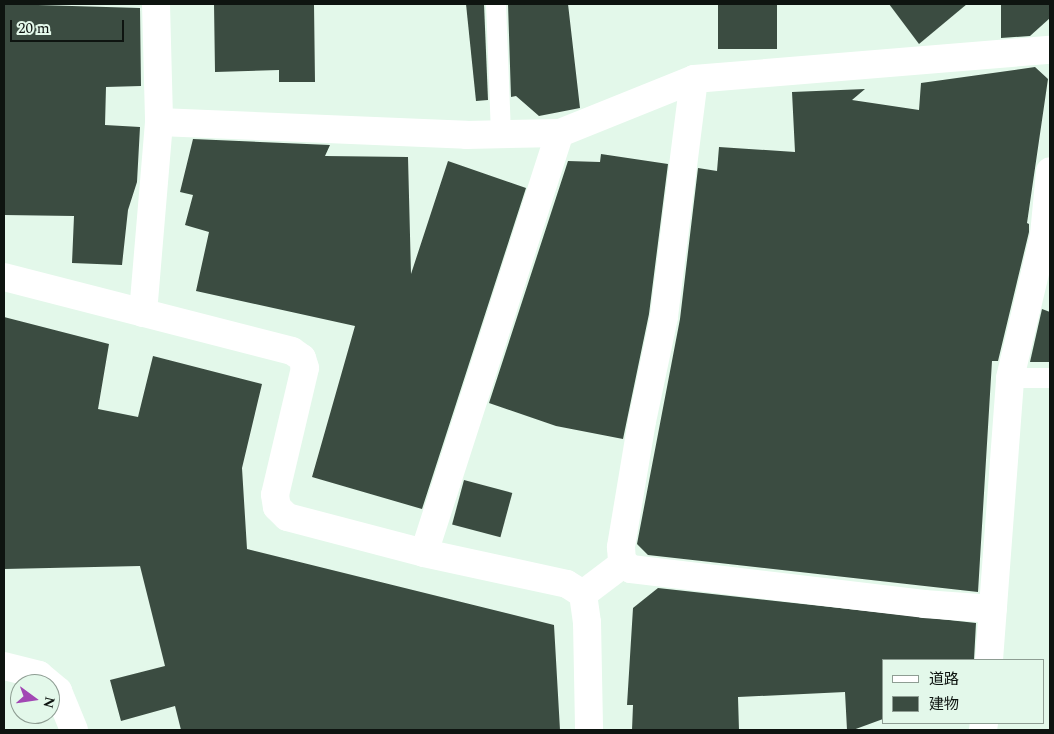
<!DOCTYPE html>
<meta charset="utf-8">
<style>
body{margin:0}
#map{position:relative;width:1054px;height:734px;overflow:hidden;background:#e3f8ea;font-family:Spectral,"Noto Sans JP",serif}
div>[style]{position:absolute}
.building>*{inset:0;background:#3b4c41;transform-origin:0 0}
.service>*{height:20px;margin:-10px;padding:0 10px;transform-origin:10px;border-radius:10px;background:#fff}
.pedestrian>*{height:28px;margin:-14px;padding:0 14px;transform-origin:14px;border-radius:14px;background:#fff}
.minor>*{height:28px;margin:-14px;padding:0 14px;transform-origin:14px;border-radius:14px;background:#fff}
.tertiary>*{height:28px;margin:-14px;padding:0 14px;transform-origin:14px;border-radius:14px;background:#fff}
span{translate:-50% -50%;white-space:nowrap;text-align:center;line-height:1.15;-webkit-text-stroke:5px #e3f8ea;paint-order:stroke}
.frame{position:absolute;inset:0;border:5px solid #0e1410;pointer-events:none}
.legend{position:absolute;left:882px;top:659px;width:162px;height:65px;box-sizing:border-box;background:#e3f8ea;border:1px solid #8e9d93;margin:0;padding:6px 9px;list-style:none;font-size:15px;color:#0e1410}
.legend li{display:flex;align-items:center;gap:10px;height:25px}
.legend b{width:25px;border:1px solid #8e9d93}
.north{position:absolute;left:10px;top:674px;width:50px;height:50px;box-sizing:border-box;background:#e3f8ea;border:1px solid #8e9d93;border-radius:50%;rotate:104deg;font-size:14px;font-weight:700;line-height:20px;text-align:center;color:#0e1410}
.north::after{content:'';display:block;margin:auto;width:18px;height:22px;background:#a248b4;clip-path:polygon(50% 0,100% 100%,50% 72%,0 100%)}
.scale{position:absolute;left:10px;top:20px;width:114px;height:22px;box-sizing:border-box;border:2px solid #0e1410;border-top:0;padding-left:6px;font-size:15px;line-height:18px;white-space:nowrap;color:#0e1410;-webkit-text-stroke:4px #e3f8ea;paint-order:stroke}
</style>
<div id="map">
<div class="building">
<i style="clip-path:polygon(4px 4px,140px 8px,141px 86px,106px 87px,105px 125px,140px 127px,137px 182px,128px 210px,122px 265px,72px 263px,74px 216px,4px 215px)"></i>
<i style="clip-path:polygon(214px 4px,314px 4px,315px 82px,279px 82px,279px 70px,215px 72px)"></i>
<i style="clip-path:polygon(466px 4px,484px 4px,488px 100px,476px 101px)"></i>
<i style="clip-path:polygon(508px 4px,568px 4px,580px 108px,539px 116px,516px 96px,511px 97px)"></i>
<i style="left:718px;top:4px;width:59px;height:45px"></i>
<i style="clip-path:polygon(889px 4px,967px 4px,919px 44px)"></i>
<i style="clip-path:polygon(1001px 4px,1050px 4px,1050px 18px,1030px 36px,1001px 38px)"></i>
<i style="clip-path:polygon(1035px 67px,1048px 79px,1027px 223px,1029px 224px,1029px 232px,998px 361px,992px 361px,978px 592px,648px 555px,637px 544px,680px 319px,698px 168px,717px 171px,719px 147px,795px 152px,792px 92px,865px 89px,852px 100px,919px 110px,921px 83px)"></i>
<i style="clip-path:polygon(193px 139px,330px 145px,325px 156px,408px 157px,411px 274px,448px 161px,526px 188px,422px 509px,312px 477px,355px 326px,196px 291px,209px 232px,185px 225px,193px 195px,180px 192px)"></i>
<i style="clip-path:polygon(601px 154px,668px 164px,649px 314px,623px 439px,556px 426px,489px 403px,568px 161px,600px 162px)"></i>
<i style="clip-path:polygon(1042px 309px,1050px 312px,1050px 362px,1030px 362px)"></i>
<i style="clip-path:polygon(4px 317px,109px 344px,98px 409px,138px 417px,153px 356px,262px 384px,242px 468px,247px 549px,554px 625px,560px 730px,181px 730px,175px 706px,121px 721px,110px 680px,165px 666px,140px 566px,4px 569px)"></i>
<i style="left:464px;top:480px;width:50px;height:46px;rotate:15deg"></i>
<i style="clip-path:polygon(658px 588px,976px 623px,974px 660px,883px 660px,883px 719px,853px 730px,847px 730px,845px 692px,738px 697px,739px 730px,632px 730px,633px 705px,627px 705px,633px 608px)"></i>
</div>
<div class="service">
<i style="left:496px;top:4px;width:131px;rotate:87.8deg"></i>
<i style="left:1010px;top:378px;width:40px"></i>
</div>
<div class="pedestrian">
<i style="left:156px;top:4px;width:118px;rotate:88.5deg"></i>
<i style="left:424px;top:553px;width:441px;rotate:-72.1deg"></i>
</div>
<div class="minor">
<i style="left:694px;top:79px;width:240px;rotate:97.2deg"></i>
<i style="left:664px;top:317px;width:106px;rotate:101.9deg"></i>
<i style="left:642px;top:421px;width:128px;rotate:99.5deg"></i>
<i style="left:621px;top:547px;width:14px;rotate:86deg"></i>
<i style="left:622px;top:561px;width:12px;rotate:42deg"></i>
<i style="left:631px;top:569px;width:295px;rotate:6.8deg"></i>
<i style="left:924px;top:604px;width:69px;rotate:4.1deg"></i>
<i style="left:4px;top:277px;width:297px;rotate:14.4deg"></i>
<i style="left:292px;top:351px;width:12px;rotate:35deg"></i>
<i style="left:302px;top:358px;width:10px;rotate:73deg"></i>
<i style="left:305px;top:368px;width:130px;rotate:103.3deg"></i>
<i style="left:275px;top:495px;width:12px;rotate:81deg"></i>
<i style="left:277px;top:507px;width:14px;rotate:45deg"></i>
<i style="left:287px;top:517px;width:142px;rotate:14.7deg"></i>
<i style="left:424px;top:553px;width:146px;rotate:12.2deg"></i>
<i style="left:567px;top:584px;width:19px;rotate:32deg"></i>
<i style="left:583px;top:594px;width:28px;rotate:82deg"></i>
<i style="left:587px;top:622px;width:108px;rotate:88.9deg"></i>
<i style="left:143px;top:313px;width:192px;rotate:-85.2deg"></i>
<i style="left:159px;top:122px;width:307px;rotate:2.4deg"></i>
<i style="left:466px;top:135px;width:94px;rotate:-1.2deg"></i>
<i style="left:560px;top:133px;width:144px;rotate:-21.9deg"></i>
<i style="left:694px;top:79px;width:357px;rotate:-4.7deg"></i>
<i style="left:583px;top:594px;width:51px;rotate:-37.1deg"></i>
<i style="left:989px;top:660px;width:283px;rotate:-85.7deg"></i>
<i style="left:1010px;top:378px;width:147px;rotate:-76.6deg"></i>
<i style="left:1044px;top:235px;width:64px;rotate:-84.6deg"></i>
<i style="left:983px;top:730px;width:7px;rotate:-82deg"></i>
</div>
<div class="tertiary">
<i style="left:4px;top:666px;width:36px;rotate:14deg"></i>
<i style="left:39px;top:675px;width:25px;rotate:40deg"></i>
<i style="left:58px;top:691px;width:42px;rotate:67.7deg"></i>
</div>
<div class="frame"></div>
<ul class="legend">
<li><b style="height:6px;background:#fff"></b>道路</li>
<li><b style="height:14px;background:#3b4c41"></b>建物</li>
</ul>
<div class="north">N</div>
<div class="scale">20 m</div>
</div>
